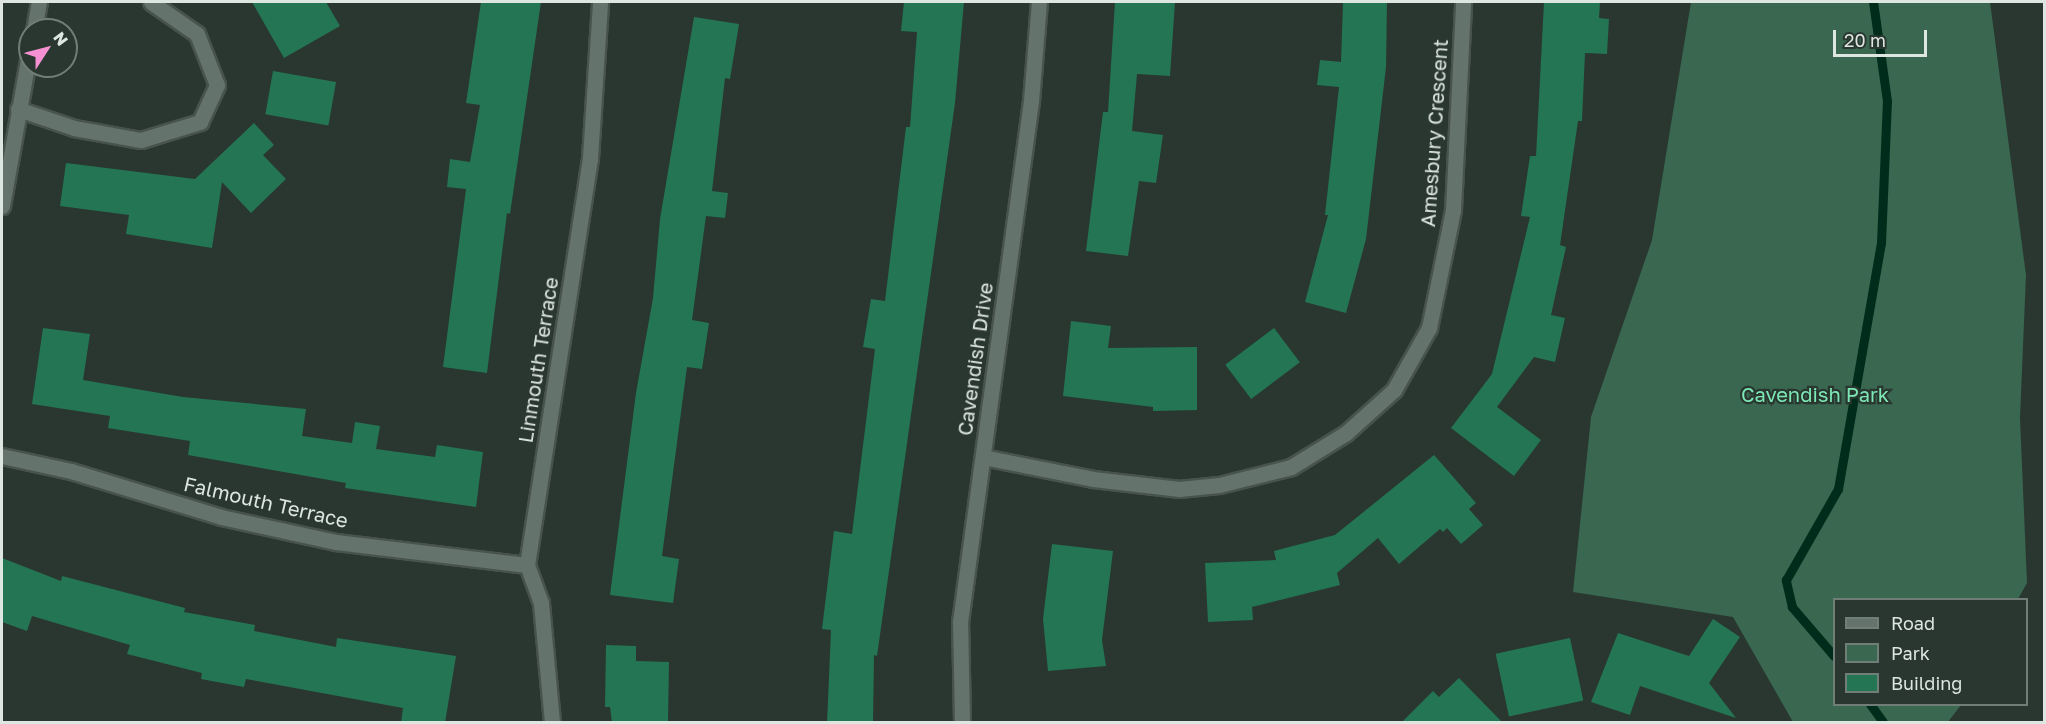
<!DOCTYPE html>
<style>
body{margin:0}
#map{position:relative;width:2046px;height:724px;overflow:hidden;background:#293730;font-family:"Golos Text",sans-serif}
div>[style]{position:absolute}
.green>*{inset:0;background:#396750}
.stream>*{height:9px;margin:-4.5px;padding:0 4.5px;transform-origin:4.5px;border-radius:4.5px;background:#002c1b}
.building>*{inset:0;background:#247553;transform-origin:0 0}
.roads{filter:drop-shadow(2px 0 #47534c) drop-shadow(-2px 0 #47534c) drop-shadow(0 2px #47534c) drop-shadow(0 -2px #47534c)}
.minor>*{height:15px;margin:-7.5px;padding:0 7.5px;transform-origin:7.5px;border-radius:7.5px;background:#64736b}
.tertiary>*{height:15px;margin:-7.5px;padding:0 7.5px;transform-origin:7.5px;border-radius:7.5px;background:#64736b}
span{translate:-50% -50%;white-space:nowrap;text-align:center;line-height:1.15;-webkit-text-stroke:4.5px #293730;paint-order:stroke}
.street-label{font-size:20px;color:#dee6e1}
.park-label{font-size:20px;color:#7ce8b5}
.frame{position:absolute;inset:0;border:3px solid #dee6e1;pointer-events:none}
.legend{position:absolute;left:1833px;top:598px;width:195px;height:108px;box-sizing:border-box;background:#293730;border:2px solid #717d77;margin:0;padding:8px 10px;list-style:none;font-size:18px;color:#dee6e1}
.legend li{display:flex;align-items:center;gap:12px;height:30px}
.legend b{width:30px;border:2px solid #717d77}
.north{position:absolute;left:18px;top:18px;width:60px;height:60px;box-sizing:border-box;background:#293730;border:2px solid #717d77;border-radius:50%;rotate:54deg;font-size:16px;font-weight:700;line-height:24px;text-align:center;color:#dee6e1}
.north::after{content:'';display:block;margin:auto;width:21px;height:27px;background:#f591d2;clip-path:polygon(50% 0,100% 100%,50% 72%,0 100%)}
.scale{position:absolute;left:1833px;top:30px;width:94px;height:27px;box-sizing:border-box;border:3px solid #dee6e1;border-top:0;padding-left:8px;font-size:18px;line-height:21px;white-space:nowrap;color:#dee6e1;-webkit-text-stroke:4px #293730;paint-order:stroke}
</style>
<div id="map">
<div class="green">
<i style="clip-path:polygon(1691px 2px,1990px 2px,2026px 275px,2020px 418px,2027px 583px,2018px 599px,1834px 600px,1834px 704px,1961px 705px,1948px 722px,1793px 722px,1733px 617px,1573px 592px,1591px 417px,1652px 240px)"></i>
</div>
<div class="stream">
<i style="left:1834px;top:656px;width:65px;rotate:-130.6deg"></i>
<i style="left:1792px;top:607px;width:28px;rotate:-103deg"></i>
<i style="left:1786px;top:580px;width:105px;rotate:-60.3deg"></i>
<i style="left:1838px;top:489px;width:250px;rotate:-80.1deg"></i>
<i style="left:1881px;top:243px;width:142px;rotate:-87.6deg"></i>
<i style="left:1887px;top:101px;width:100px;rotate:-98deg"></i>
<i style="left:1870px;top:704px;width:22px;rotate:54deg"></i>
</div>
<div class="building">
<i style="clip-path:polygon(252px 2px,326px 2px,340px 26px,284px 58px)"></i>
<i style="clip-path:polygon(481px 2px,541px 2px,510px 214px,507px 213px,487px 373px,443px 367px,466px 189px,447px 187px,450px 159px,470px 162px,480px 105px,466px 103px)"></i>
<i style="clip-path:polygon(904px 2px,964px 2px,955px 103px,877px 656px,874px 655px,873px 723px,827px 723px,831px 630px,822px 629px,834px 531px,852px 534px,875px 349px,863px 347px,871px 299px,885px 301px,906px 127px,910px 127px,917px 32px,901px 31px)"></i>
<i style="clip-path:polygon(1115px 2px,1175px 2px,1170px 76px,1137px 74px,1132px 131px,1163px 135px,1156px 183px,1139px 181px,1128px 256px,1086px 251px,1103px 112px,1108px 112px)"></i>
<i style="clip-path:polygon(1343px 2px,1387px 2px,1386px 67px,1366px 239px,1346px 313px,1305px 302px,1328px 215px,1325px 215px,1339px 87px,1317px 85px,1320px 60px,1341px 62px)"></i>
<i style="clip-path:polygon(1544px 2px,1600px 2px,1599px 18px,1609px 19px,1607px 54px,1585px 53px,1582px 121px,1578px 121px,1560px 245px,1566px 247px,1551px 315px,1565px 318px,1555px 362px,1534px 357px,1497px 407px,1541px 440px,1514px 476px,1451px 428px,1492px 374px,1530px 217px,1521px 216px,1530px 156px,1536px 156px)"></i>
<i style="clip-path:polygon(694px 17px,739px 24px,730px 79px,725px 78px,712px 191px,728px 193px,725px 218px,706px 216px,692px 320px,709px 323px,702px 369px,687px 367px,662px 556px,679px 559px,673px 603px,610px 595px,636px 393px,653px 298px,660px 219px)"></i>
<i style="left:273px;top:71px;width:64px;height:44px;rotate:10deg"></i>
<i style="clip-path:polygon(254px 123px,274px 145px,263px 155px,286px 179px,251px 213px,222px 182px,212px 248px,126px 234px,129px 215px,60px 206px,66px 163px,195px 179px)"></i>
<i style="clip-path:polygon(1071px 321px,1111px 326px,1108px 348px,1197px 347px,1197px 410px,1153px 411px,1153px 407px,1063px 396px)"></i>
<i style="clip-path:polygon(43px 328px,90px 334px,83px 380px,183px 397px,306px 409px,302px 436px,352px 443px,355px 422px,380px 426px,376px 449px,435px 457px,437px 445px,483px 452px,476px 507px,345px 488px,346px 483px,188px 455px,190px 441px,108px 428px,110px 416px,32px 404px)"></i>
<i style="left:1274px;top:328px;width:43px;height:61px;rotate:53deg"></i>
<i style="clip-path:polygon(1434px 455px,1476px 503px,1469px 509px,1483px 525px,1461px 544px,1447px 528px,1443px 532px,1440px 529px,1399px 564px,1378px 538px,1337px 573px,1340px 585px,1252px 607px,1253px 620px,1208px 622px,1205px 563px,1276px 560px,1274px 551px,1335px 535px)"></i>
<i style="clip-path:polygon(1052px 544px,1113px 551px,1102px 640px,1106px 666px,1048px 671px,1043px 619px)"></i>
<i style="clip-path:polygon(2px 558px,61px 581px,62px 576px,185px 608px,184px 612px,255px 625px,254px 631px,336px 647px,337px 638px,456px 656px,445px 723px,401px 723px,403px 708px,246px 679px,244px 687px,201px 679px,202px 673px,127px 654px,130px 645px,32px 616px,27px 631px,2px 622px)"></i>
<i style="clip-path:polygon(1713px 619px,1740px 637px,1709px 683px,1736px 718px,1640px 686px,1630px 715px,1591px 702px,1618px 633px,1689px 656px)"></i>
<i style="left:1570px;top:638px;width:64px;height:76px;rotate:78deg"></i>
<i style="clip-path:polygon(606px 645px,636px 646px,636px 661px,669px 662px,668px 723px,612px 723px,610px 707px,605px 707px)"></i>
<i style="clip-path:polygon(1459px 678px,1503px 723px,1401px 723px,1433px 691px,1439px 697px)"></i>
</div>
<div class="roads">
<div class="minor">
<i style="left:34px;top:30px;width:28px;rotate:-80deg"></i>
<i style="left:18px;top:109px;width:59px;rotate:18.7deg"></i>
<i style="left:74px;top:128px;width:68px;rotate:10.2deg"></i>
<i style="left:141px;top:140px;width:62px;rotate:-17deg"></i>
<i style="left:200px;top:122px;width:41px;rotate:-65.3deg"></i>
<i style="left:217px;top:85px;width:55px;rotate:-111.4deg"></i>
<i style="left:197px;top:34px;width:56px;rotate:-145.2deg"></i>
<i style="left:2px;top:206px;width:159px;rotate:-79.9deg"></i>
<i style="left:2px;top:456px;width:71px;rotate:12.3deg"></i>
<i style="left:71px;top:471px;width:157px;rotate:17deg"></i>
<i style="left:221px;top:517px;width:118px;rotate:12.3deg"></i>
<i style="left:336px;top:542px;width:192px;rotate:6.9deg"></i>
<i style="left:983px;top:457px;width:112px;rotate:11.3deg"></i>
<i style="left:1093px;top:479px;width:87px;rotate:6.6deg"></i>
<i style="left:1179px;top:489px;width:40px;rotate:-5.7deg"></i>
<i style="left:1219px;top:485px;width:74px;rotate:-14deg"></i>
<i style="left:1291px;top:467px;width:65px;rotate:-31.7deg"></i>
<i style="left:1346px;top:433px;width:64px;rotate:-41.9deg"></i>
<i style="left:1394px;top:390px;width:71px;rotate:-60.6deg"></i>
<i style="left:1429px;top:328px;width:120px;rotate:-78.5deg"></i>
<i style="left:1453px;top:210px;width:208px;rotate:-87.2deg"></i>
<i style="left:552px;top:722px;width:120px;rotate:-95.3deg"></i>
<i style="left:541px;top:603px;width:40px;rotate:-110.2deg"></i>
<i style="left:527px;top:565px;width:412px;rotate:-81.2deg"></i>
<i style="left:590px;top:158px;width:156px;rotate:-86.3deg"></i>
</div>
<div class="tertiary">
<i style="left:962px;top:722px;width:100px;rotate:-91.1deg"></i>
<i style="left:960px;top:622px;width:526px;rotate:-82.24deg"></i>
<i style="left:1031px;top:101px;width:99px;rotate:-85.4deg"></i>
</div>
</div>
<div class="street-label">
<span style="left:1434px;top:133px;rotate:-86deg">Amesbury Crescent</span>
<span style="left:975px;top:359px;rotate:-82deg">Cavendish Drive</span>
<span style="left:538px;top:360px;rotate:-81deg">Linmouth Terrace</span>
<span style="left:266px;top:502px;rotate:13deg">Falmouth Terrace</span>
</div>
<div class="park-label">
<span style="left:1815px;top:394px">Cavendish Park</span>
</div>
<div class="frame"></div>
<ul class="legend">
<li><b style="height:8px;background:#64736b"></b>Road</li>
<li><b style="height:16px;background:#396750"></b>Park</li>
<li><b style="height:16px;background:#247553"></b>Building</li>
</ul>
<div class="north">N</div>
<div class="scale">20 m</div>
</div>
